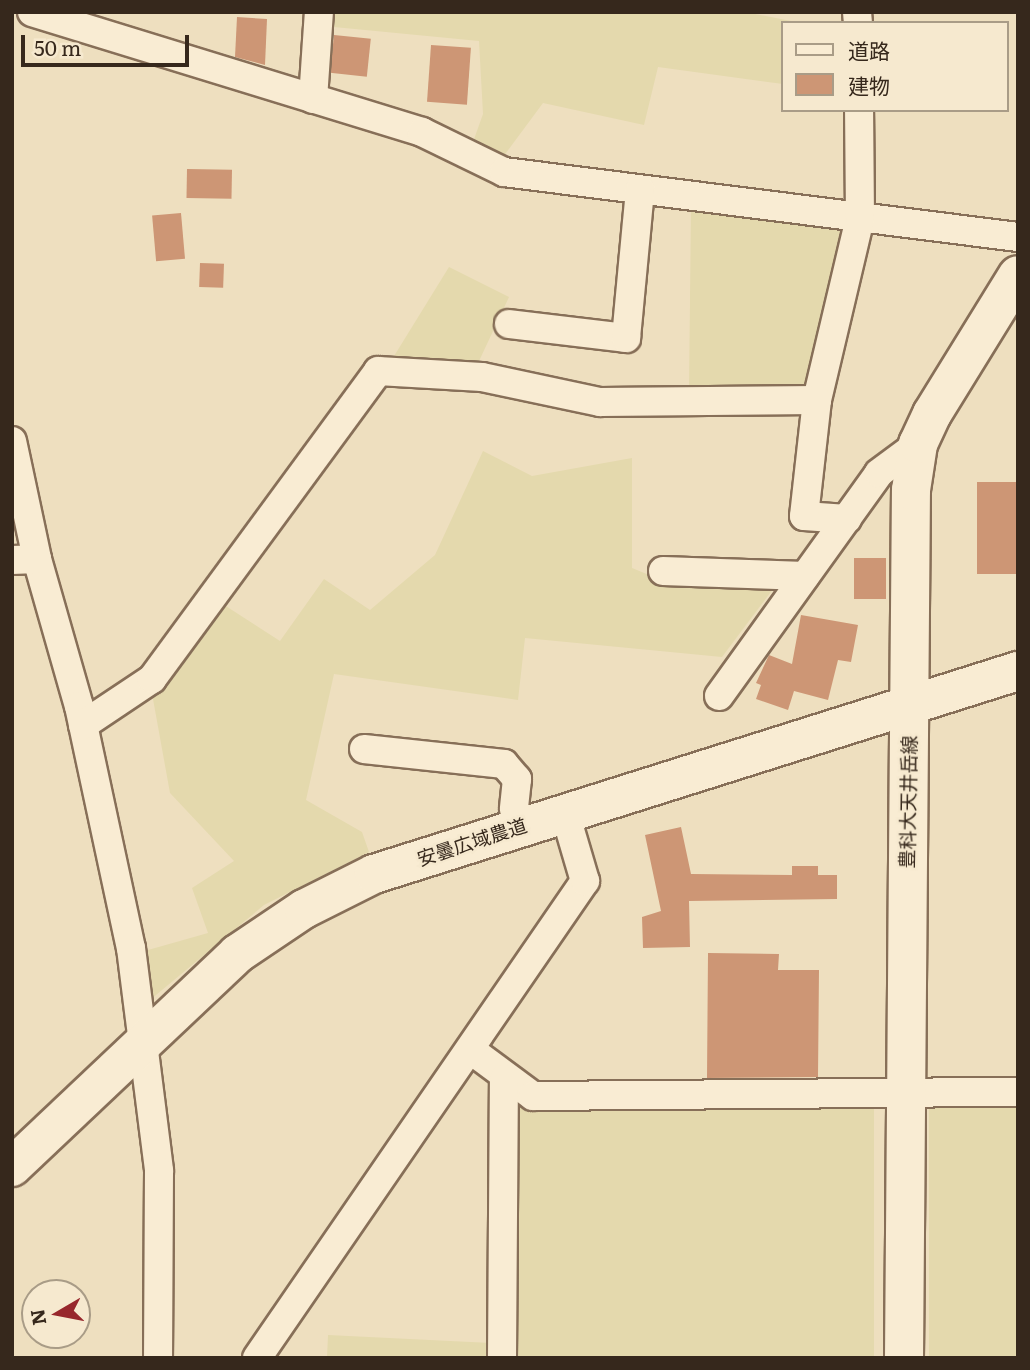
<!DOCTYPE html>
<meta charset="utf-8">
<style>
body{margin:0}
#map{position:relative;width:1030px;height:1370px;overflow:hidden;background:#eedfbf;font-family:Literata,"Noto Sans JP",serif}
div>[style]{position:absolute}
.farmland>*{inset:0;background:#e4d9ad;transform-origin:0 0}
.building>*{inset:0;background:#cd9675;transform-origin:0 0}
.roads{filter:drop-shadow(2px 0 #876f58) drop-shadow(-2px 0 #876f58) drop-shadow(0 2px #876f58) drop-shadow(0 -2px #876f58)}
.street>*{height:28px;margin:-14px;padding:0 14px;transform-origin:14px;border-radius:14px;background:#f9ecd3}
.secondary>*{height:38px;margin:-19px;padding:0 19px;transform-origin:19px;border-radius:19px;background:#f9ecd3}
span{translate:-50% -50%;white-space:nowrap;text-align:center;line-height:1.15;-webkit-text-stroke:5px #f6e9cf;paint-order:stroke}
.street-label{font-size:19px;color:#36281c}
.frame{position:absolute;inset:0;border:14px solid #36281c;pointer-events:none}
.legend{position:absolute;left:781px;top:21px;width:228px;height:91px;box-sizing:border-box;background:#f6e9cf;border:2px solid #a99c87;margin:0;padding:9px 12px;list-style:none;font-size:21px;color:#36281c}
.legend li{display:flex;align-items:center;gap:14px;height:35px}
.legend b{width:35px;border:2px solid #a99c87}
.north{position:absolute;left:21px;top:1279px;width:70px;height:70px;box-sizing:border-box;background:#f6e9cf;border:2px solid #a99c87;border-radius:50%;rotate:260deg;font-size:19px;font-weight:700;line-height:28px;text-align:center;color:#36281c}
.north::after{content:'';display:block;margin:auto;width:24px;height:32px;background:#97272c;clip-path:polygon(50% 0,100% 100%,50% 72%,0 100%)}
.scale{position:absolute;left:21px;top:35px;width:168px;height:32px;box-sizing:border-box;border:4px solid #36281c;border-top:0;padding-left:9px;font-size:21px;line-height:24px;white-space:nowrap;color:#36281c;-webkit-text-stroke:5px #f6e9cf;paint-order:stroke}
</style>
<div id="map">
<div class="farmland">
<i style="clip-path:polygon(335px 12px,745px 12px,801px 23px,783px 23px,783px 84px,658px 67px,644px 125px,543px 103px,503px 157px,473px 142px,483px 114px,479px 41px,334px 27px)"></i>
<i style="clip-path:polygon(691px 206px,851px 225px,812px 395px,689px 394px)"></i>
<i style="clip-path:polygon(449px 267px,509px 297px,479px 361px,464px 371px,391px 361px)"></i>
<i style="clip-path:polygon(483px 451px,532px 476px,632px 458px,632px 568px,654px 577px,776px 585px,722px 657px,525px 638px,518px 700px,334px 674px,306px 800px,362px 832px,369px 852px,264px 905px,150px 1000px,141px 952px,208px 933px,192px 888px,234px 861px,170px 793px,151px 688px,218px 601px,280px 641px,324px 579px,370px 610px,435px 555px)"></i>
<i style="left:513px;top:1102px;width:361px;height:256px"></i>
<i style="left:929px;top:1102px;width:89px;height:256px"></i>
<i style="clip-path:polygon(328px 1335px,491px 1343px,491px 1358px,327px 1358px)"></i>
</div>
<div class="building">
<i style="clip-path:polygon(237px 17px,267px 19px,265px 65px,235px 57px)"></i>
<i style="left:334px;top:35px;width:37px;height:38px;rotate:6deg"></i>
<i style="left:431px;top:45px;width:40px;height:57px;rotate:4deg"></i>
<i style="left:187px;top:169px;width:45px;height:29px;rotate:1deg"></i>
<i style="left:181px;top:213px;width:46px;height:29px;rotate:85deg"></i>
<i style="left:200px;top:263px;width:24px;height:24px;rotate:2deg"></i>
<i style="left:977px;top:482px;width:41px;height:92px"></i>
<i style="left:854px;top:558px;width:32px;height:41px"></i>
<i style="clip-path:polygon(801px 615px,858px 625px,851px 662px,838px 660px,828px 700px,794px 691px,788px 710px,756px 699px,761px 685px,756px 683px,769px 655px,792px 664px)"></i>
<i style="clip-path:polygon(681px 827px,691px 874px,792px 875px,792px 866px,818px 866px,818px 875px,837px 875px,837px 899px,689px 901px,690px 947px,643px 948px,642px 917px,661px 911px,645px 835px)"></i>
<i style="clip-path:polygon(708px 953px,779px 954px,778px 970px,819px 970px,818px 1077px,707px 1078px)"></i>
</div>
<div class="roads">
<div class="street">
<i style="left:32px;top:12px;width:408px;rotate:17.1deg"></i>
<i style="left:422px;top:132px;width:91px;rotate:26deg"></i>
<i style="left:504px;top:172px;width:518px;rotate:7.21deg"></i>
<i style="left:857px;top:12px;width:11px;rotate:85deg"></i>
<i style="left:313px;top:99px;width:87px;rotate:-86.1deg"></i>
<i style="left:509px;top:324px;width:118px;rotate:6.8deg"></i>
<i style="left:626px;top:338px;width:149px;rotate:-84.6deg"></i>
<i style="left:12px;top:441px;width:121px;rotate:78deg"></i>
<i style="left:37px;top:559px;width:153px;rotate:74.1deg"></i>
<i style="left:79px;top:706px;width:248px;rotate:77.9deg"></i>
<i style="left:131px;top:948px;width:225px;rotate:82.8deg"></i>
<i style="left:159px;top:1171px;width:187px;rotate:90.3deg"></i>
<i style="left:847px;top:519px;width:43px;rotate:-176deg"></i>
<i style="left:804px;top:516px;width:117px;rotate:-83.6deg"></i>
<i style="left:817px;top:400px;width:187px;rotate:-76.7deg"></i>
<i style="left:860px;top:218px;width:108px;rotate:-90.5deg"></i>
<i style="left:12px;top:560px;width:25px;rotate:-2deg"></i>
<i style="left:663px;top:571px;width:142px;rotate:2deg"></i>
<i style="left:719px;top:696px;width:274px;rotate:-54.3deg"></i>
<i style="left:879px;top:473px;width:49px;rotate:-36.6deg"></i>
<i style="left:83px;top:725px;width:83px;rotate:-33.7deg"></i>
<i style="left:152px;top:679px;width:382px;rotate:-53.7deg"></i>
<i style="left:378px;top:371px;width:104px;rotate:3.3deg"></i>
<i style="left:482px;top:377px;width:121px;rotate:12deg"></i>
<i style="left:600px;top:402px;width:217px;rotate:-0.5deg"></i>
<i style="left:364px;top:749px;width:141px;rotate:6.1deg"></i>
<i style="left:504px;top:764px;width:20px;rotate:49deg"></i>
<i style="left:517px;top:779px;width:30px;rotate:96deg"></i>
<i style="left:471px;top:1050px;width:77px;rotate:36.6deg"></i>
<i style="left:533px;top:1096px;width:485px;rotate:-0.5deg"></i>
<i style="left:257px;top:1358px;width:579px;rotate:-55.49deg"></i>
<i style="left:585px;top:881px;width:71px;rotate:-106.4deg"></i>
<i style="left:502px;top:1358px;width:279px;rotate:-89.6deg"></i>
</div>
<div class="secondary">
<i style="left:12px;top:1167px;width:310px;rotate:-43.4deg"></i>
<i style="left:237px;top:954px;width:81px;rotate:-33.9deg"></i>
<i style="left:304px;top:909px;width:78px;rotate:-26.6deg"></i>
<i style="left:374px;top:874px;width:675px;rotate:-17.5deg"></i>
<i style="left:904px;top:1358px;width:868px;rotate:-89.54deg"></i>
<i style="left:911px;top:490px;width:47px;rotate:-81.3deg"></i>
<i style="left:918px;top:444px;width:33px;rotate:-65deg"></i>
<i style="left:932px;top:414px;width:163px;rotate:-58.3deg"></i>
</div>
</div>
<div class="street-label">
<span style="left:908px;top:802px;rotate:-89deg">豊科大天井岳線</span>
<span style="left:472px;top:842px;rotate:-18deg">安曇広域農道</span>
</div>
<div class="frame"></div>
<ul class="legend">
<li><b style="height:9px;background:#f9ecd3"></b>道路</li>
<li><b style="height:19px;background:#cd9675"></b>建物</li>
</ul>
<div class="north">N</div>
<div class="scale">50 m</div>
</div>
